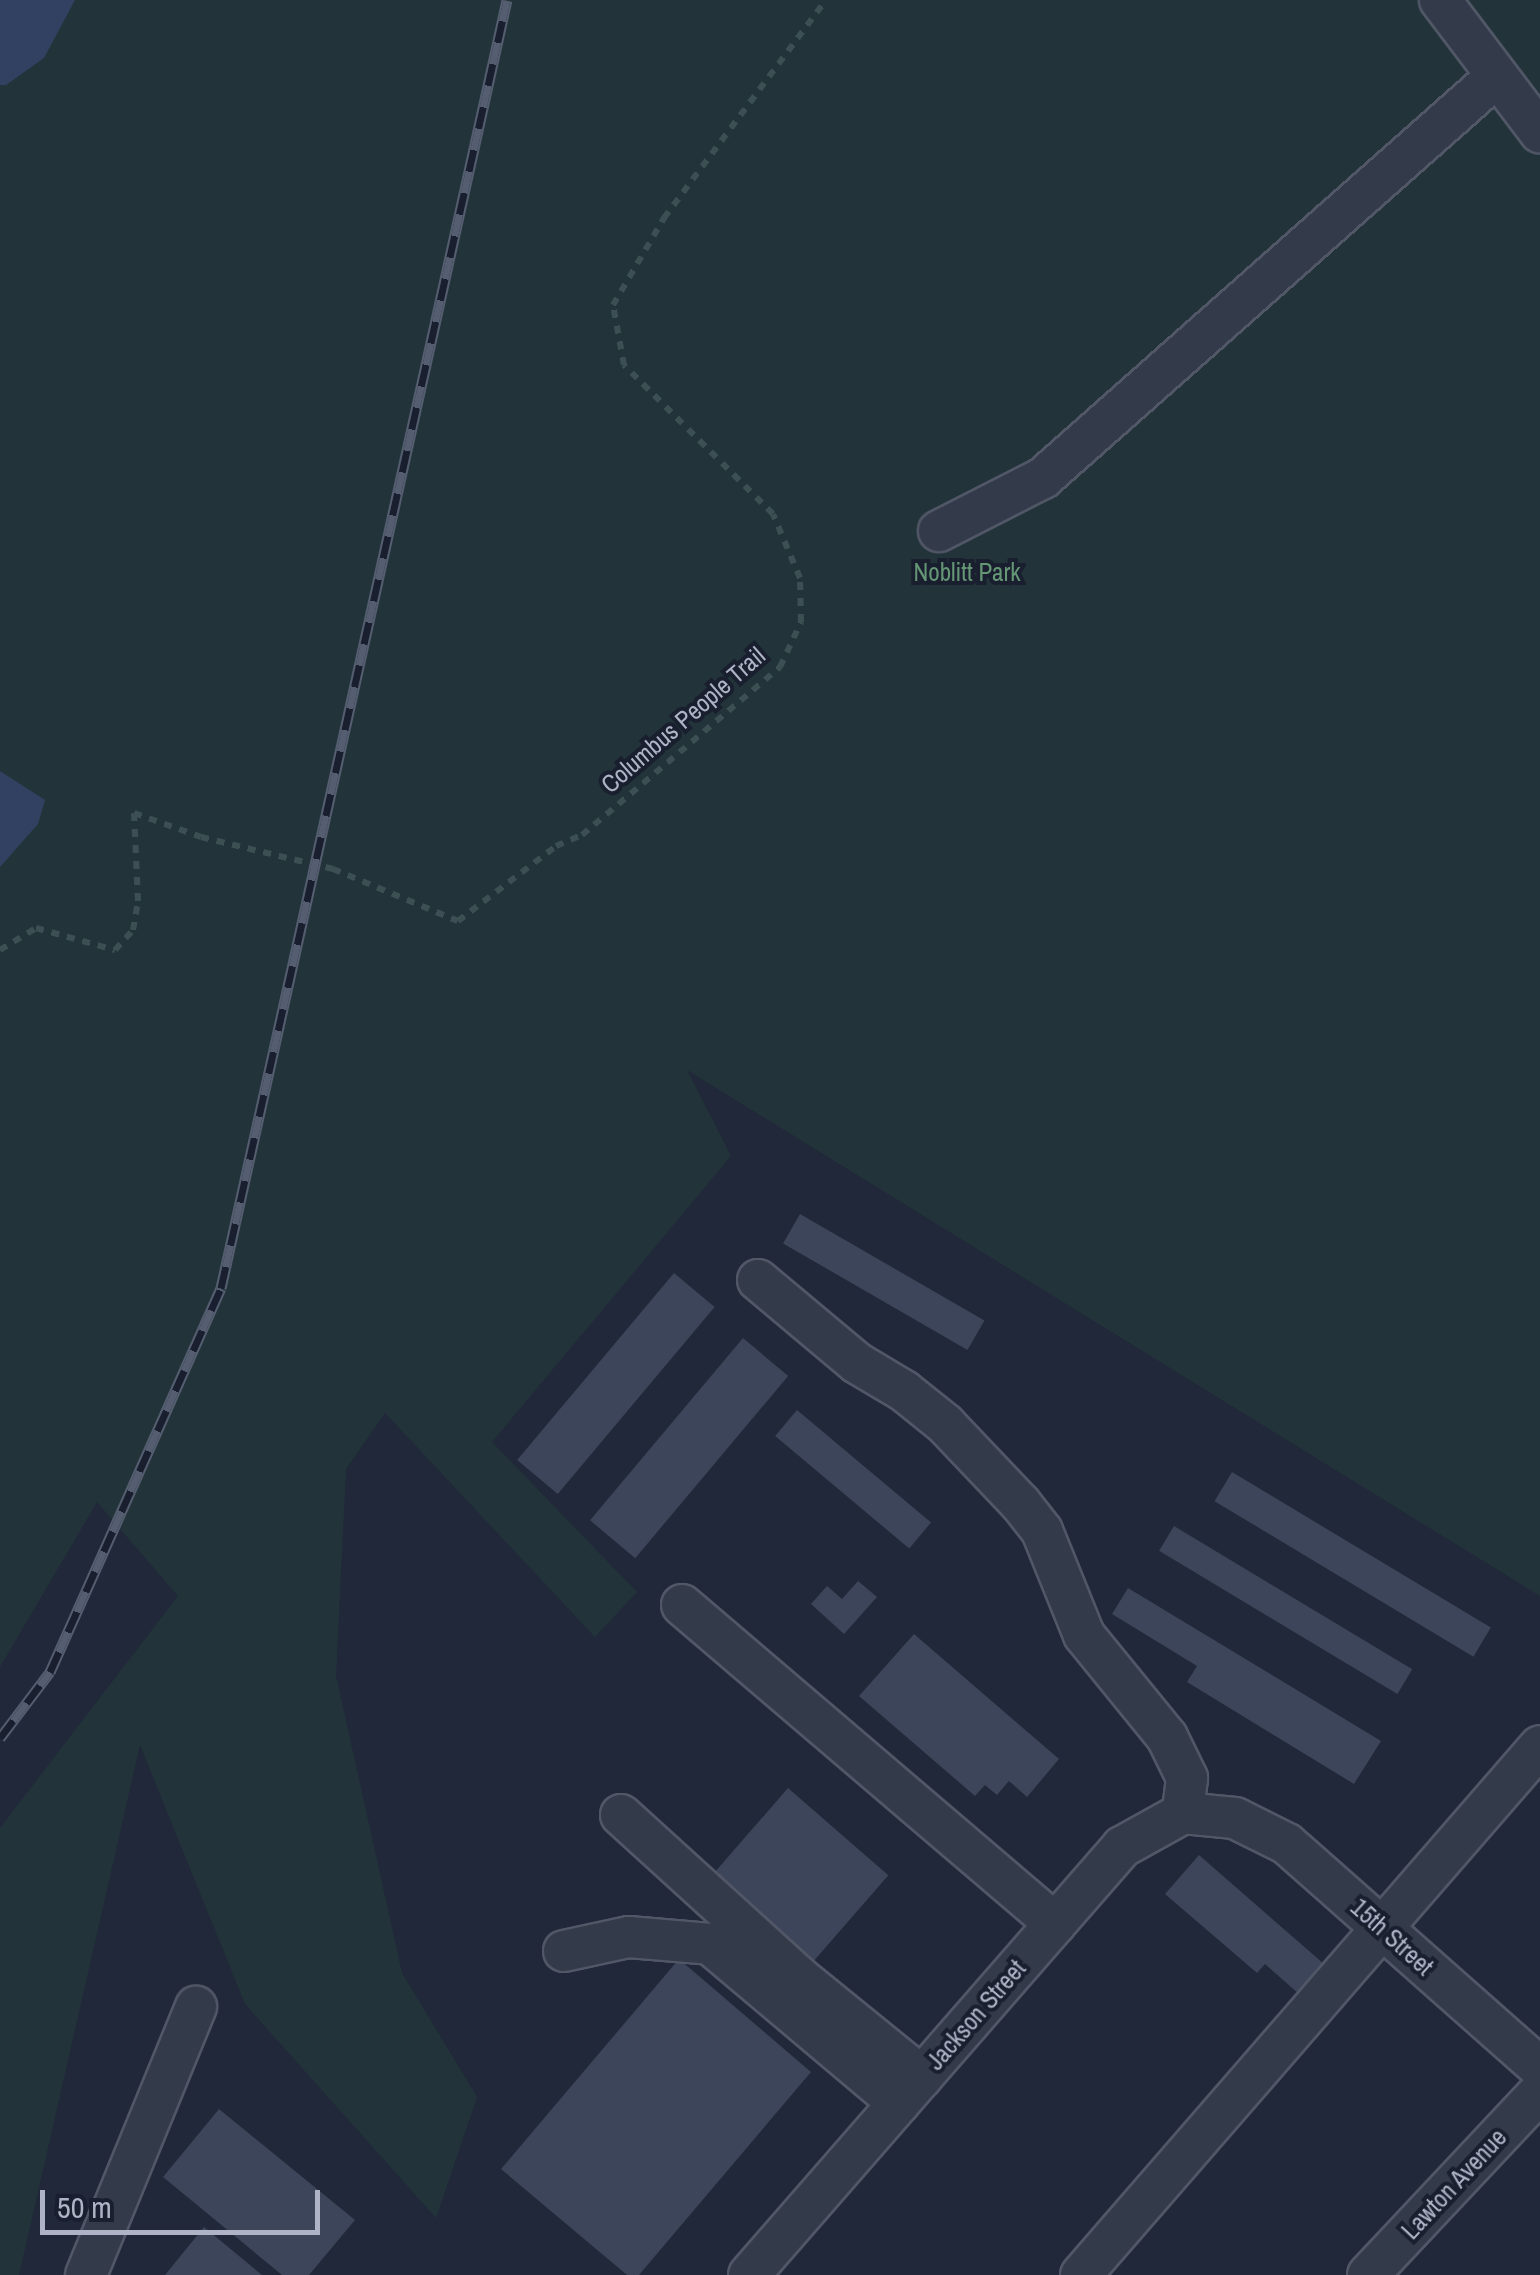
<!DOCTYPE html>
<style>
body{margin:0}
#map{position:relative;width:1540px;height:2275px;overflow:hidden;background:#202839;font-family:"Archivo Narrow",sans-serif}
div>[style]{position:absolute}
.green>*{inset:0;background:#22343a}
.water>*{inset:0;background:#324161}
.building>*{inset:0;background:#3c4559;transform-origin:0 0}
.path>*{height:6px;margin-top:-3px;transform-origin:0;background:repeating-linear-gradient(90deg,#3c5054 0 8px,transparent 0 16px)}
.roads{filter:drop-shadow(2px 0 #515767) drop-shadow(-2px 0 #515767) drop-shadow(0 2px #515767) drop-shadow(0 -2px #515767)}
.minor>*{height:40px;margin:-20px;padding:0 20px;transform-origin:20px;border-radius:20px;background:#333a49}
.rail>*{height:11px;margin-top:-5.5px;transform-origin:0;background:repeating-linear-gradient(90deg,#191f2e 0 22px,#555d70 0 44px);box-sizing:border-box;border-block:2px solid #555d70}
span{translate:-50% -50%;white-space:nowrap;text-align:center;line-height:1.15;-webkit-text-stroke:8px #191f2e;paint-order:stroke}
.park-label{font-size:25px;color:#659776}
.street-label{font-size:25px;color:#aeb4c6}
.scale{position:absolute;left:40px;top:2190px;width:280px;height:45px;box-sizing:border-box;border:5px solid #aeb4c6;border-top:0;padding-left:12px;font-size:30px;line-height:35px;white-space:nowrap;color:#aeb4c6;-webkit-text-stroke:8px #191f2e;paint-order:stroke}
</style>
<div id="map">
<div class="green">
<i style="clip-path:polygon(0 0,1540px 0,1540px 1596px,687px 1070px,731px 1156px,492px 1442px,637px 1592px,595px 1637px,385px 1413px,346px 1469px,336px 1676px,402px 1973px,477px 2097px,436px 2218px,245px 2004px,140px 1745px,19px 2275px,0 2275px,0 1828px,178px 1596px,97px 1502px,0 1667px)"></i>
</div>
<div class="water">
<i style="clip-path:polygon(0 0,75px 0,44px 58px,6px 85px,0 85px)"></i>
<i style="clip-path:polygon(0 771px,45px 800px,38px 824px,0 867px)"></i>
</div>
<div class="building">
<i style="left:800px;top:1214px;width:213px;height:34px;rotate:30deg"></i>
<i style="left:674px;top:1273px;width:53px;height:244px;rotate:40deg"></i>
<i style="left:743px;top:1338px;width:59px;height:238px;rotate:40deg"></i>
<i style="left:797px;top:1410px;width:175px;height:34px;rotate:40deg"></i>
<i style="left:1232px;top:1472px;width:302px;height:34px;rotate:31deg"></i>
<i style="left:1174px;top:1526px;width:278px;height:29px;rotate:31deg"></i>
<i style="clip-path:polygon(858px 1581px,877px 1597px,844px 1634px,811px 1604px,827px 1586px,842px 1599px)"></i>
<i style="clip-path:polygon(1128px 1588px,1381px 1741px,1354px 1784px,1187px 1682px,1197px 1666px,1112px 1614px)"></i>
<i style="clip-path:polygon(914px 1634px,1059px 1759px,1027px 1797px,1009px 1781px,997px 1795px,985px 1785px,975px 1796px,859px 1696px)"></i>
<i style="left:788px;top:1788px;width:133px;height:120px;rotate:41deg"></i>
<i style="clip-path:polygon(1199px 1855px,1324px 1964px,1299px 1994px,1265px 1964px,1257px 1973px,1165px 1894px)"></i>
<i style="clip-path:polygon(679px 1959px,811px 2072px,639px 2275px,627px 2275px,501px 2169px)"></i>
<i style="clip-path:polygon(219px 2109px,355px 2220px,309px 2275px,282px 2275px,163px 2177px)"></i>
<i style="clip-path:polygon(204px 2227px,262px 2275px,165px 2275px)"></i>
</div>
<div class="path">
<i style="left:0;top:950px;width:42px;rotate:-31.4deg"></i>
<i style="left:36px;top:928px;width:82px;rotate:15.6deg"></i>
<i style="left:115px;top:950px;width:27px;rotate:-48deg"></i>
<i style="left:133px;top:930px;width:29px;rotate:-80deg"></i>
<i style="left:138px;top:901px;width:88px;rotate:-92.6deg"></i>
<i style="left:134px;top:813px;width:71px;rotate:19.7deg"></i>
<i style="left:201px;top:837px;width:136px;rotate:13.6deg"></i>
<i style="left:333px;top:869px;width:135px;rotate:22.6deg"></i>
<i style="left:458px;top:921px;width:123px;rotate:-37.4deg"></i>
<i style="left:556px;top:846px;width:28px;rotate:-23deg"></i>
<i style="left:582px;top:835px;width:260px;rotate:-40.3deg"></i>
<i style="left:780px;top:667px;width:50px;rotate:-65deg"></i>
<i style="left:801px;top:622px;width:44px;rotate:-91.3deg"></i>
<i style="left:800px;top:578px;width:69px;rotate:-112.9deg"></i>
<i style="left:773px;top:514px;width:211px;rotate:-135deg"></i>
<i style="left:624px;top:365px;width:61px;rotate:-100.4deg"></i>
<i style="left:613px;top:305px;width:101px;rotate:-59.6deg"></i>
<i style="left:664px;top:218px;width:272px;rotate:-53.4deg"></i>
</div>
<div class="roads">
<div class="minor">
<i style="left:1440px;top:0;width:166px;rotate:52.9deg"></i>
<i style="left:939px;top:531px;width:117px;rotate:-27deg"></i>
<i style="left:1043px;top:478px;width:606px;rotate:-41.52deg"></i>
<i style="left:758px;top:1280px;width:129px;rotate:40deg"></i>
<i style="left:857px;top:1363px;width:55px;rotate:30.8deg"></i>
<i style="left:904px;top:1391px;width:53px;rotate:38.8deg"></i>
<i style="left:945px;top:1424px;width:110px;rotate:46.5deg"></i>
<i style="left:1021px;top:1504px;width:34px;rotate:52deg"></i>
<i style="left:1042px;top:1531px;width:112px;rotate:68deg"></i>
<i style="left:1084px;top:1635px;width:132px;rotate:50.9deg"></i>
<i style="left:1167px;top:1737px;width:46px;rotate:64deg"></i>
<i style="left:1187px;top:1778px;width:35px;rotate:97deg"></i>
<i style="left:682px;top:1605px;width:491px;rotate:40.5deg"></i>
<i style="left:621px;top:1815px;width:242px;rotate:42.3deg"></i>
<i style="left:800px;top:1978px;width:157px;rotate:39.1deg"></i>
<i style="left:564px;top:1951px;width:66px;rotate:-12.2deg"></i>
<i style="left:629px;top:1937px;width:81px;rotate:4.9deg"></i>
<i style="left:710px;top:1944px;width:247px;rotate:40.1deg"></i>
<i style="left:86px;top:2275px;width:290px;rotate:-67.7deg"></i>
<i style="left:749px;top:2275px;width:568px;rotate:-48.93deg"></i>
<i style="left:1122px;top:1847px;width:70px;rotate:-29.1deg"></i>
<i style="left:1183px;top:1813px;width:52px;rotate:5.5deg"></i>
<i style="left:1235px;top:1818px;width:58px;rotate:26.6deg"></i>
<i style="left:1287px;top:1844px;width:338px;rotate:41.5deg"></i>
<i style="left:1081px;top:2275px;width:700px;rotate:-49.05deg"></i>
<i style="left:1368px;top:2275px;width:251px;rotate:-46.8deg"></i>
</div>
</div>
<div class="rail">
<i style="left:0;top:1738px;width:83px;rotate:-52.9deg"></i>
<i style="left:50px;top:1672px;width:420px;rotate:-66deg"></i>
<i style="left:221px;top:1288px;width:1319px;rotate:-77.48deg"></i>
</div>
<div class="park-label">
<span style="left:967px;top:572px">Noblitt Park</span>
</div>
<div class="street-label">
<span style="left:683px;top:720px;rotate:-41deg">Columbus People Trail</span>
<span style="left:1392px;top:1937px;rotate:42deg">15th Street</span>
<span style="left:976px;top:2015px;rotate:-49deg">Jackson Street</span>
<span style="left:1454px;top:2184px;rotate:-47deg">Lawton Avenue</span>
</div>
<div class="scale">50 m</div>
</div>
